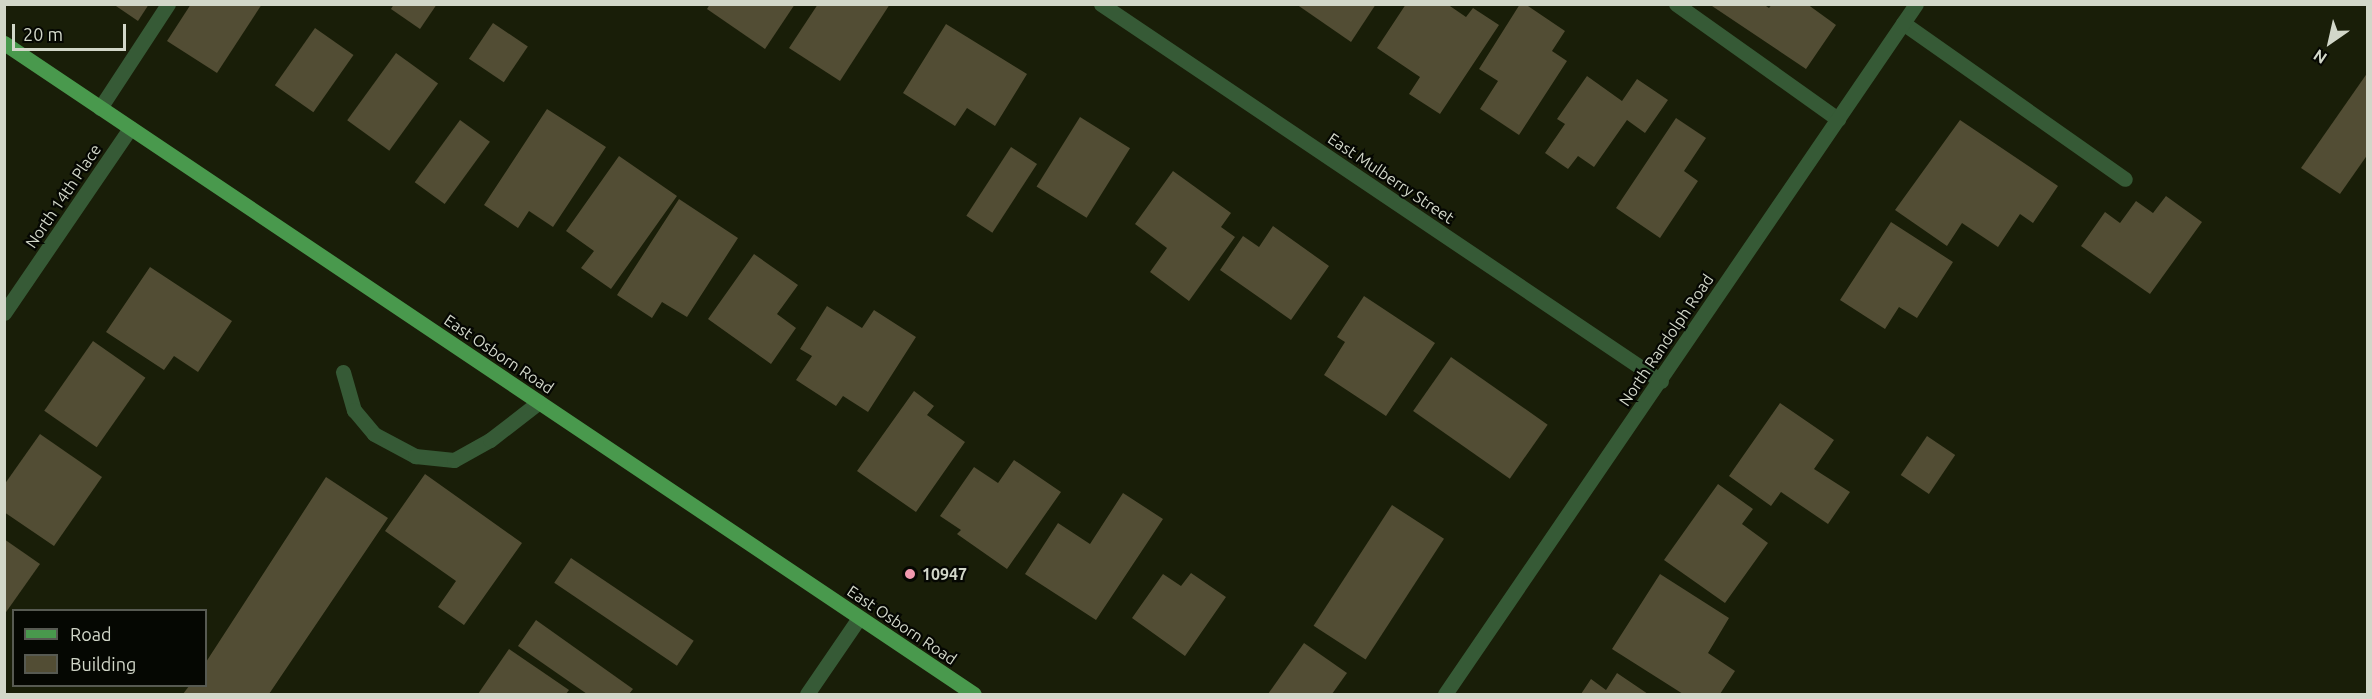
<!DOCTYPE html>
<style>
body{margin:0}
#map{position:relative;width:2372px;height:699px;overflow:hidden;background:#191e08;font-family:Ubuntu,sans-serif}
div>[style]{position:absolute}
.building>*{inset:0;background:#524d34;transform-origin:0 0}
.minor>*{height:15px;margin:-7.5px;padding:0 7.5px;transform-origin:7.5px;border-radius:7.5px;background:#365a36}
.major>*{height:15px;margin:-7.5px;padding:0 7.5px;transform-origin:7.5px;border-radius:7.5px;background:#49994d}
.dots>*{width:16px;height:16px;translate:-50% -50%;box-sizing:border-box;border:3px solid #050702;border-radius:50%}
span{translate:-50% -50%;white-space:nowrap;text-align:center;line-height:1.15;-webkit-text-stroke:4.5px #050702;paint-order:stroke}
.street-label{font-size:16px;color:#d2d7c9}
.poi-label{font-size:16px;color:#d2d7c9;font-weight:700}
.left{translate:0 -50%;text-align:left}
.frame{position:absolute;inset:0;border:6px solid #d2d7c9;pointer-events:none}
.legend{position:absolute;left:12px;top:609px;width:195px;height:78px;box-sizing:border-box;background:#050702;border:2px solid #575a52;margin:0;padding:8px 10px;list-style:none;font-size:18px;color:#d2d7c9}
.legend li{display:flex;align-items:center;gap:12px;height:30px}
.legend b{width:30px;border:2px solid #575a52}
.north{position:absolute;left:2300px;top:12px;width:60px;height:60px;-webkit-text-stroke:4px #050702;paint-order:stroke;rotate:214deg;font-size:16px;font-weight:700;line-height:24px;text-align:center;color:#d2d7c9}
.north::after{content:'';display:block;margin:auto;width:21px;height:27px;background:#d2d7c9;clip-path:polygon(50% 0,100% 100%,50% 72%,0 100%)}
.scale{position:absolute;left:12px;top:24px;width:114px;height:27px;box-sizing:border-box;border:3px solid #d2d7c9;border-top:0;padding-left:8px;font-size:18px;line-height:21px;white-space:nowrap;color:#d2d7c9;-webkit-text-stroke:4px #050702;paint-order:stroke}
</style>
<div id="map">
<div class="building">
<i style="clip-path:polygon(113px 4px,149px 4px,138px 21px)"></i>
<i style="clip-path:polygon(191px 4px,262px 4px,217px 73px,167px 41px)"></i>
<i style="clip-path:polygon(394px 4px,437px 4px,420px 29px,391px 9px)"></i>
<i style="clip-path:polygon(710px 4px,795px 4px,765px 49px,707px 9px)"></i>
<i style="clip-path:polygon(818px 4px,890px 4px,840px 81px,789px 48px)"></i>
<i style="clip-path:polygon(1296px 4px,1376px 4px,1351px 42px)"></i>
<i style="clip-path:polygon(1406px 4px,1447px 4px,1466px 17px,1473px 8px,1499px 25px,1440px 114px,1409px 94px,1420px 77px,1377px 48px)"></i>
<i style="clip-path:polygon(1520px 4px,1525px 4px,1565px 31px,1552px 51px,1567px 61px,1519px 135px,1480px 109px,1498px 81px,1479px 69px)"></i>
<i style="clip-path:polygon(1709px 4px,1763px 4px,1769px 8px,1772px 4px,1807px 4px,1836px 25px,1806px 69px)"></i>
<i style="left:493px;top:23px;width:42px;height:43px;rotate:34deg"></i>
<i style="clip-path:polygon(946px 24px,1027px 74px,995px 126px,967px 108px,955px 126px,903px 93px)"></i>
<i style="left:315px;top:28px;width:47px;height:70px;rotate:35deg"></i>
<i style="left:396px;top:53px;width:52px;height:83px;rotate:36deg"></i>
<i style="clip-path:polygon(2368px 72px,2368px 154px,2340px 194px,2301px 168px)"></i>
<i style="clip-path:polygon(1587px 76px,1622px 101px,1637px 79px,1668px 100px,1645px 133px,1627px 120px,1594px 167px,1578px 156px,1568px 169px,1545px 153px,1565px 124px,1557px 119px)"></i>
<i style="clip-path:polygon(547px 109px,606px 147px,553px 227px,529px 211px,518px 228px,484px 205px)"></i>
<i style="left:1080px;top:117px;width:59px;height:82px;rotate:32deg"></i>
<i style="clip-path:polygon(1676px 118px,1706px 138px,1684px 171px,1698px 181px,1660px 238px,1616px 208px)"></i>
<i style="left:460px;top:120px;width:37px;height:77px;rotate:36deg"></i>
<i style="clip-path:polygon(1960px 120px,2058px 186px,2033px 223px,2020px 214px,1998px 247px,1962px 223px,1947px 246px,1895px 210px)"></i>
<i style="left:1011px;top:147px;width:31px;height:82px;rotate:33deg"></i>
<i style="clip-path:polygon(619px 156px,677px 196px,611px 289px,581px 268px,594px 251px,566px 231px)"></i>
<i style="clip-path:polygon(1173px 171px,1231px 213px,1221px 227px,1235px 237px,1189px 301px,1150px 272px,1167px 248px,1135px 224px)"></i>
<i style="clip-path:polygon(2166px 196px,2202px 222px,2150px 294px,2081px 246px,2105px 212px,2120px 223px,2136px 201px,2153px 213px)"></i>
<i style="clip-path:polygon(679px 199px,738px 238px,687px 317px,662px 302px,652px 318px,617px 295px)"></i>
<i style="clip-path:polygon(1891px 222px,1953px 262px,1917px 318px,1899px 307px,1885px 329px,1840px 300px)"></i>
<i style="clip-path:polygon(1273px 226px,1329px 266px,1291px 320px,1220px 270px,1243px 236px,1259px 247px)"></i>
<i style="clip-path:polygon(754px 254px,798px 285px,777px 314px,796px 328px,771px 364px,708px 319px)"></i>
<i style="clip-path:polygon(150px 267px,232px 321px,198px 372px,174px 356px,164px 370px,106px 332px)"></i>
<i style="clip-path:polygon(1364px 296px,1435px 343px,1386px 416px,1324px 375px,1345px 342px,1337px 337px)"></i>
<i style="clip-path:polygon(827px 306px,862px 328px,874px 310px,916px 337px,868px 412px,843px 396px,836px 406px,796px 380px,812px 356px,800px 349px)"></i>
<i style="left:93px;top:341px;width:64px;height:85px;rotate:35deg"></i>
<i style="left:1451px;top:357px;width:118px;height:66px;rotate:35deg"></i>
<i style="clip-path:polygon(914px 391px,934px 406px,927px 415px,965px 442px,916px 512px,857px 471px)"></i>
<i style="clip-path:polygon(1780px 403px,1834px 440px,1814px 469px,1850px 492px,1828px 524px,1781px 492px,1771px 506px,1729px 476px)"></i>
<i style="clip-path:polygon(40px 434px,102px 477px,54px 546px,4px 512px,4px 485px)"></i>
<i style="left:1927px;top:436px;width:34px;height:47px;rotate:34deg"></i>
<i style="clip-path:polygon(1014px 460px,1061px 492px,1007px 569px,957px 534px,961px 530px,940px 516px,974px 467px,998px 483px)"></i>
<i style="clip-path:polygon(425px 474px,522px 543px,464px 625px,438px 607px,456px 581px,385px 531px)"></i>
<i style="clip-path:polygon(326px 477px,388px 518px,269px 694px,183px 694px,189px 686px,206px 686px,206px 662px)"></i>
<i style="clip-path:polygon(1718px 484px,1753px 509px,1742px 524px,1768px 543px,1725px 603px,1664px 560px)"></i>
<i style="clip-path:polygon(1123px 493px,1163px 519px,1096px 620px,1025px 574px,1058px 523px,1090px 544px)"></i>
<i style="left:1392px;top:505px;width:62px;height:144px;rotate:33deg"></i>
<i style="clip-path:polygon(4px 539px,40px 564px,4px 615px)"></i>
<i style="left:571px;top:558px;width:148px;height:30px;rotate:34deg"></i>
<i style="clip-path:polygon(1191px 573px,1226px 597px,1185px 656px,1132px 618px,1163px 574px,1181px 586px)"></i>
<i style="clip-path:polygon(1660px 574px,1729px 618px,1708px 653px,1735px 671px,1720px 694px,1683px 694px,1612px 649px)"></i>
<i style="clip-path:polygon(536px 620px,633px 689px,629px 694px,587px 694px,518px 646px)"></i>
<i style="clip-path:polygon(1304px 643px,1347px 673px,1332px 694px,1268px 694px)"></i>
<i style="clip-path:polygon(509px 649px,569px 690px,566px 694px,478px 694px)"></i>
<i style="clip-path:polygon(1617px 673px,1648px 694px,1581px 694px,1591px 679px,1606px 690px)"></i>
</div>
<div class="minor">
<i style="left:1101px;top:4px;width:675px;rotate:33.95deg"></i>
<i style="left:1676px;top:4px;width:199px;rotate:35.4deg"></i>
<i style="left:1903px;top:23px;width:271px;rotate:35.1deg"></i>
<i style="left:100px;top:108px;width:124px;rotate:-56.8deg"></i>
<i style="left:4px;top:313px;width:224px;rotate:-55.7deg"></i>
<i style="left:343px;top:372px;width:40px;rotate:74deg"></i>
<i style="left:354px;top:410px;width:31px;rotate:50deg"></i>
<i style="left:374px;top:434px;width:47px;rotate:28.2deg"></i>
<i style="left:415px;top:456px;width:39px;rotate:6deg"></i>
<i style="left:454px;top:460px;width:41px;rotate:-29.1deg"></i>
<i style="left:490px;top:440px;width:62px;rotate:-37.8deg"></i>
<i style="left:807px;top:694px;width:92px;rotate:-55.6deg"></i>
<i style="left:1445px;top:694px;width:835px;rotate:-55.68deg"></i>
</div>
<div class="major">
<i style="left:4px;top:43px;width:1168px;rotate:33.87deg"></i>
</div>
<div class="dots">
<i style="left:910px;top:574px;background:#f29aaf"></i>
</div>
<div class="street-label">
<span style="left:1391px;top:178px;rotate:34deg">East Mulberry Street</span>
<span style="left:63px;top:196px;rotate:-56deg">North 14th Place</span>
<span style="left:1666px;top:340px;rotate:-56deg">North Randolph Road</span>
<span style="left:499px;top:354px;rotate:34deg">East Osborn Road</span>
<span style="left:902px;top:625px;rotate:34deg">East Osborn Road</span>
</div>
<div class="poi-label">
<span class="left" style="left:922px;top:574px">10947</span>
</div>
<div class="frame"></div>
<ul class="legend">
<li><b style="height:8px;background:#49994d"></b>Road</li>
<li><b style="height:16px;background:#524d34"></b>Building</li>
</ul>
<div class="north">N</div>
<div class="scale">20 m</div>
</div>
